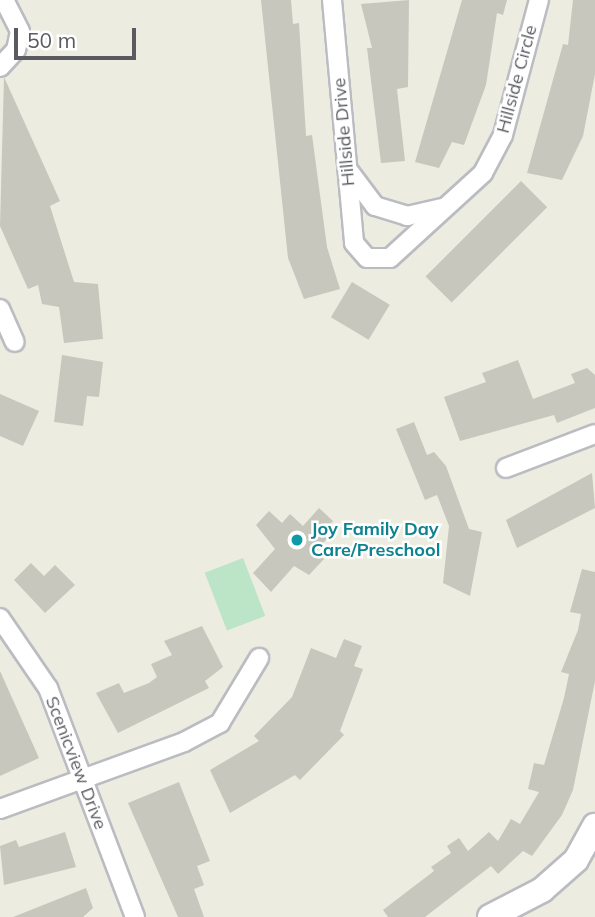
<!DOCTYPE html>
<style>
body{margin:0}
#map{position:relative;width:595px;height:917px;overflow:hidden;background:#ecece0;font-family:Mulish,sans-serif}
div>[style]{position:absolute}
.green>*{inset:0;background:#bce4c6;transform-origin:0 0}
.building>*{inset:0;background:#c7c7bd;transform-origin:0 0}
.roads{filter:drop-shadow(2px 0 #bbbcc2) drop-shadow(-2px 0 #bbbcc2) drop-shadow(0 2px #bbbcc2) drop-shadow(0 -2px #bbbcc2)}
.street>*{height:18px;margin:-9px;padding:0 9px;transform-origin:9px;border-radius:9px;background:#fff}
.secondary>*{height:24px;margin:-12px;padding:0 12px;transform-origin:12px;border-radius:12px;background:#fff}
.dots>*{width:19px;height:19px;translate:-50% -50%;box-sizing:border-box;border:4px solid #fff;border-radius:50%}
span{translate:-50% -50%;white-space:nowrap;text-align:center;line-height:1.15;-webkit-text-stroke:5px #fff;paint-order:stroke}
.street-label{font-size:18px;color:#595b61}
.culture-label{font-size:18px;color:#0d838f;font-weight:700}
.left{translate:0 -50%;text-align:left}
.scale{position:absolute;left:14px;top:28px;width:122px;height:32px;box-sizing:border-box;border:4px solid #595b61;border-top:0;padding-left:9px;font-size:21px;line-height:24px;white-space:nowrap;color:#595b61;-webkit-text-stroke:5px #fff;paint-order:stroke}
</style>
<div id="map">
<div class="green">
<i style="left:243px;top:558px;width:62px;height:41px;rotate:69deg"></i>
</div>
<div class="building">
<i style="clip-path:polygon(261px 0,291px 0,293px 24px,299px 23px,306px 136px,312px 135px,327px 247px,340px 289px,304px 299px,288px 258px)"></i>
<i style="clip-path:polygon(409px 0,408px 87px,397px 89px,405px 161px,381px 163px,367px 48px,372px 48px,361px 4px)"></i>
<i style="clip-path:polygon(462px 0,507px 0,503px 15px,497px 13px,486px 85px,464px 145px,452px 142px,439px 168px,415px 162px)"></i>
<i style="clip-path:polygon(573px 0,595px 0,595px 74px,583px 136px,562px 180px,527px 173px,563px 44px,568px 45px)"></i>
<i style="clip-path:polygon(4px 77px,60px 201px,50px 206px,74px 282px,98px 284px,103px 339px,64px 343px,59px 307px,42px 304px,38px 285px,28px 289px,0 226px)"></i>
<i style="left:521px;top:181px;width:37px;height:135px;rotate:45deg"></i>
<i style="left:352px;top:282px;width:44px;height:41px;rotate:31deg"></i>
<i style="clip-path:polygon(62px 355px,103px 362px,99px 397px,87px 396px,83px 426px,54px 422px)"></i>
<i style="clip-path:polygon(518px 360px,533px 399px,575px 383px,571px 374px,587px 368px,595px 375px,595px 408px,557px 423px,554px 415px,460px 441px,444px 397px,486px 382px,482px 373px)"></i>
<i style="clip-path:polygon(0 394px,39px 411px,23px 446px,0 436px)"></i>
<i style="clip-path:polygon(414px 422px,427px 455px,434px 452px,446px 466px,469px 529px,482px 532px,470px 596px,443px 583px,449px 526px,437px 495px,425px 500px,396px 429px)"></i>
<i style="clip-path:polygon(592px 473px,595px 508px,517px 548px,506px 520px)"></i>
<i style="clip-path:polygon(319px 508px,333px 521px,327px 528px,332px 533px,316px 551px,324px 559px,309px 575px,294px 566px,271px 592px,253px 573px,275px 549px,256px 525px,269px 511px,282px 523px,290px 514px,303px 526px)"></i>
<i style="clip-path:polygon(31px 563px,44px 576px,55px 565px,75px 585px,45px 613px,14px 580px)"></i>
<i style="clip-path:polygon(582px 569px,595px 572px,595px 681px,573px 790px,562px 815px,532px 856px,523px 851px,498px 874px,491px 866px,425px 917px,388px 917px,383px 910px,434px 871px,431px 867px,451px 853px,447px 846px,459px 838px,468px 851px,489px 832px,498px 841px,511px 819px,520px 824px,539px 792px,528px 789px,534px 763px,544px 765px,564px 698px,569px 674px,561px 672px,578px 630px,581px 614px,570px 612px)"></i>
<i style="clip-path:polygon(202px 626px,223px 667px,205px 681px,209px 688px,118px 733px,96px 693px,119px 683px,124px 693px,149px 683px,157px 677px,151px 664px,172px 655px,164px 641px)"></i>
<i style="clip-path:polygon(344px 639px,362px 646px,354px 666px,363px 669px,340px 731px,344px 735px,300px 780px,295px 775px,230px 813px,210px 770px,259px 741px,254px 736px,292px 697px,311px 648px,336px 658px)"></i>
<i style="clip-path:polygon(0 671px,39px 758px,0 776px)"></i>
<i style="clip-path:polygon(179px 782px,210px 861px,197px 866px,204px 885px,194px 889px,204px 917px,178px 917px,128px 803px)"></i>
<i style="clip-path:polygon(65px 832px,76px 867px,4px 885px,0 846px,16px 840px,19px 847px)"></i>
<i style="clip-path:polygon(86px 888px,93px 908px,83px 917px,13px 917px)"></i>
</div>
<div class="roads">
<div class="street">
<i style="left:332px;top:0;width:244px;rotate:84.8deg"></i>
<i style="left:354px;top:243px;width:20px;rotate:49deg"></i>
<i style="left:367px;top:258px;width:23px"></i>
<i style="left:390px;top:258px;width:126px;rotate:-42.4deg"></i>
<i style="left:483px;top:173px;width:43px;rotate:-62.2deg"></i>
<i style="left:503px;top:135px;width:140px;rotate:-75.1deg"></i>
<i style="left:0;top:67px;width:23px;rotate:-47deg"></i>
<i style="left:16px;top:50px;width:19px;rotate:-78deg"></i>
<i style="left:20px;top:31px;width:35px;rotate:-117deg"></i>
<i style="left:348px;top:170px;width:45px;rotate:53.1deg"></i>
<i style="left:375px;top:206px;width:34px;rotate:17deg"></i>
<i style="left:407px;top:216px;width:37px;rotate:-13deg"></i>
<i style="left:0;top:309px;width:36px;rotate:66deg"></i>
<i style="left:506px;top:468px;width:95px;rotate:-20.9deg"></i>
<i style="left:0;top:618px;width:85px;rotate:55.6deg"></i>
<i style="left:48px;top:688px;width:245px;rotate:69.2deg"></i>
<i style="left:0;top:809px;width:196px;rotate:-20deg"></i>
<i style="left:184px;top:742px;width:41px;rotate:-27.8deg"></i>
<i style="left:220px;top:723px;width:76px;rotate:-59deg"></i>
</div>
<div class="secondary">
<i style="left:490px;top:917px;width:59px;rotate:-27.4deg"></i>
<i style="left:542px;top:890px;width:45px;rotate:-41.4deg"></i>
<i style="left:576px;top:860px;width:39px;rotate:-61deg"></i>
</div>
</div>
<div class="dots">
<i style="left:297px;top:540px;background:#0f9aa8"></i>
</div>
<div class="street-label">
<span style="left:517px;top:79px;rotate:-75deg">Hillside Circle</span>
<span style="left:344px;top:132px;rotate:-95deg">Hillside Drive</span>
<span style="left:76px;top:763px;rotate:69deg">Scenicview Drive</span>
</div>
<div class="culture-label">
<span class="left" style="left:311px;top:540px">Joy Family Day<br>Care/Preschool</span>
</div>
<div class="scale">50 m</div>
</div>
